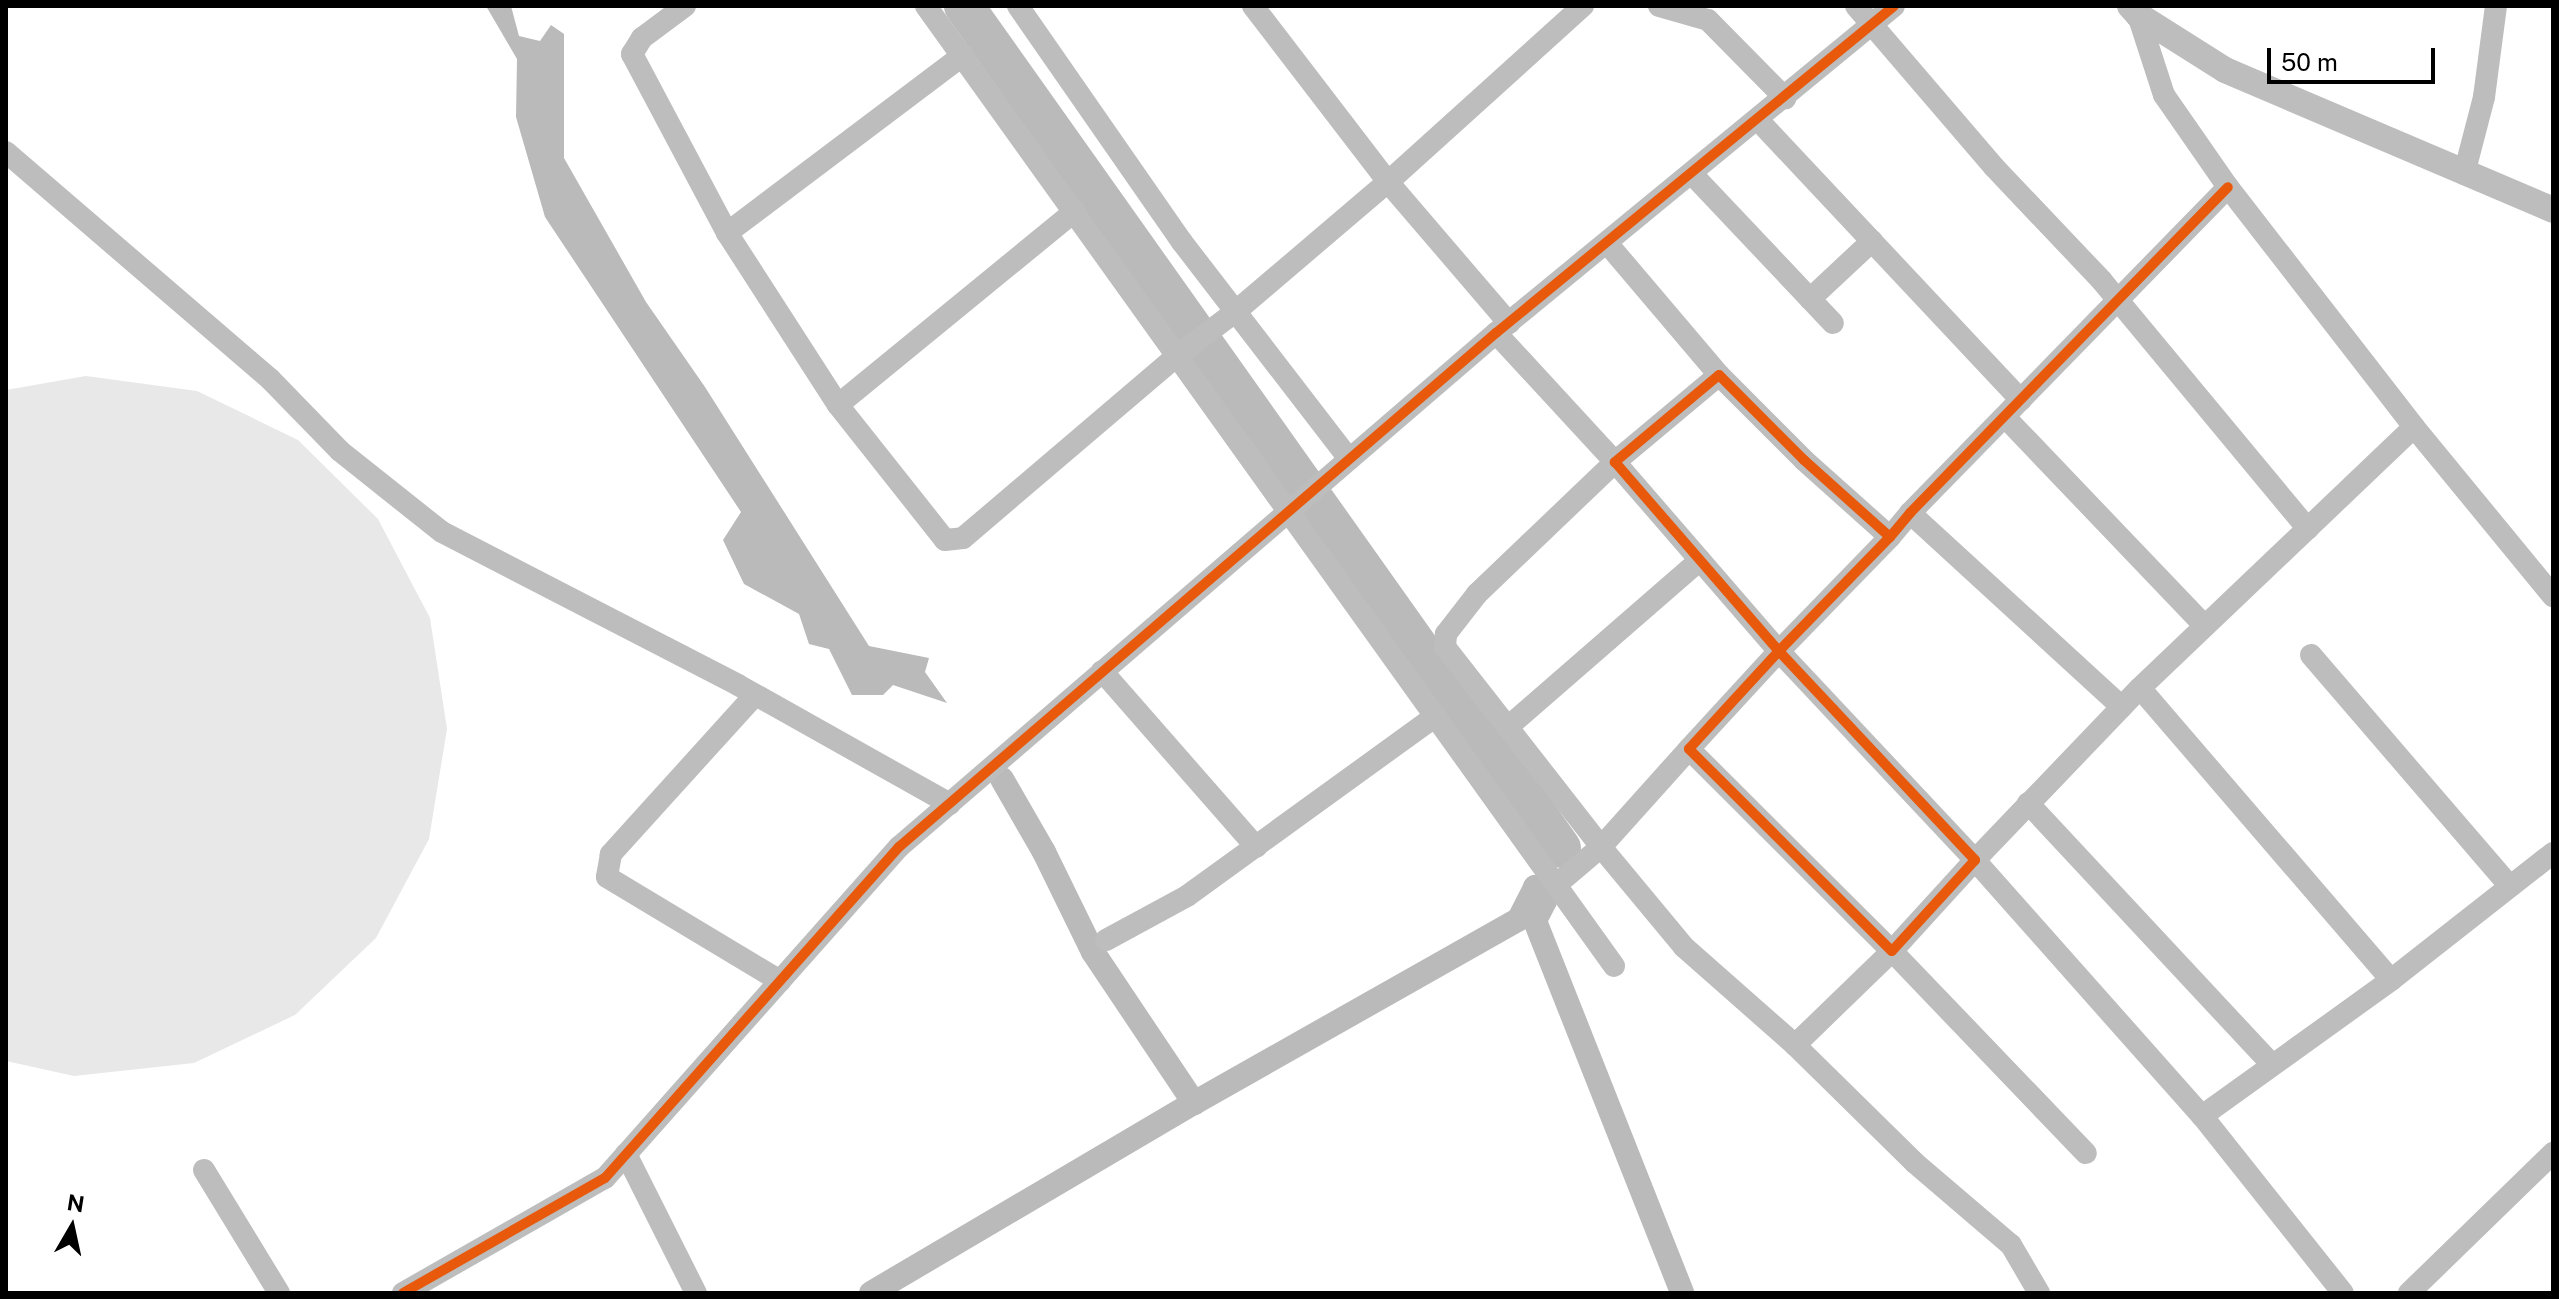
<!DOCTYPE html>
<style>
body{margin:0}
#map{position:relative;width:2559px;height:1299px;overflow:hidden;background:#fff;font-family:"Public Sans",sans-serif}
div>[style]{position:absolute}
.green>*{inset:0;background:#e8e8e8}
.water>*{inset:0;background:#bababa}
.canal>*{height:24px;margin:-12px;padding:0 12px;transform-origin:12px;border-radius:12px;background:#bababa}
.river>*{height:40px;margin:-20px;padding:0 20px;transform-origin:20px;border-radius:20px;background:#bababa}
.minor>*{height:22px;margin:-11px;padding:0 11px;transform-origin:11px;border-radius:11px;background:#bdbdbd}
.tertiary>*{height:26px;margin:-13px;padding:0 13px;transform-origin:13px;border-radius:13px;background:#bdbdbd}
.cycleway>*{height:10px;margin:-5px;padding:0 5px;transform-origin:5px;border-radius:5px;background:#e8590c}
span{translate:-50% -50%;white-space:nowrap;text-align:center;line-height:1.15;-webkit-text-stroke:6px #fff;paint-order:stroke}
.frame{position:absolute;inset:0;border:8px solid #000;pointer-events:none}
.north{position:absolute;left:32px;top:1187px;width:80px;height:80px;-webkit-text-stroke:6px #fff;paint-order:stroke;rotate:9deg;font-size:22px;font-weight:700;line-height:32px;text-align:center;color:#000}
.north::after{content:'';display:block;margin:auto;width:28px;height:36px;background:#000;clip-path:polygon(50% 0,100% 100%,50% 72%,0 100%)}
.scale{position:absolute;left:2267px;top:48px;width:168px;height:36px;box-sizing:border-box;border:4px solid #000;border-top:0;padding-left:10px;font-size:24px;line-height:28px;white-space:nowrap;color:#000;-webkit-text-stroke:6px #fff;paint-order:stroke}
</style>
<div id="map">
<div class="green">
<i style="clip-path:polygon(86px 376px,197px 391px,298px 440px,378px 519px,430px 618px,447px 729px,429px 839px,376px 938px,295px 1015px,194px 1063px,74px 1076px,6px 1061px,6px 390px)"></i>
</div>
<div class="water">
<i style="clip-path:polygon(486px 6px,511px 6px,519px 36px,540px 41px,551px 25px,564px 34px,564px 158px,646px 302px,705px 387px,869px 646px,929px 658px,925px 672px,947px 703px,893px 685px,883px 695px,852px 695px,829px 649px,809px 644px,799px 614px,744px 584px,723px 540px,741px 512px,545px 217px,516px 117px,517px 59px)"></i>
</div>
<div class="canal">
<i style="left:1002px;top:779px;width:84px;rotate:60.1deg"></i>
<i style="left:1044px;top:852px;width:111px;rotate:63.9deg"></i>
<i style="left:1093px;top:952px;width:182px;rotate:56.2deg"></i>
<i style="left:1194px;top:1103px;width:373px;rotate:-29.5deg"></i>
<i style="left:1519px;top:919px;width:36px;rotate:-63deg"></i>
<i style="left:1535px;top:887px;width:17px;rotate:54deg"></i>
<i style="left:1545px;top:901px;width:22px;rotate:117deg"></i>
<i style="left:1535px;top:921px;width:400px;rotate:68.4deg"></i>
<i style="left:871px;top:1293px;width:375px;rotate:-30.5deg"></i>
</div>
<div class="river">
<i style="left:964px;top:6px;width:1032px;rotate:54.66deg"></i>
</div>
<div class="minor">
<i style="left:685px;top:6px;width:54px;rotate:143.3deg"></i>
<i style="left:642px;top:38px;width:19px;rotate:122deg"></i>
<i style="left:632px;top:54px;width:203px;rotate:62deg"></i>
<i style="left:926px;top:6px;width:1181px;rotate:54.37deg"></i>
<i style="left:1018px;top:6px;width:287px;rotate:55.2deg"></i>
<i style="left:1182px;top:242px;width:274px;rotate:52.4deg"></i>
<i style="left:1253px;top:6px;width:222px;rotate:52.5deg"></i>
<i style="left:1388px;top:182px;width:186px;rotate:49.4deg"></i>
<i style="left:1659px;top:6px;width:51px;rotate:15.9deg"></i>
<i style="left:1708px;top:20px;width:110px;rotate:45.4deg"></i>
<i style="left:1856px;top:6px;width:212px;rotate:49.4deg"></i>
<i style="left:1994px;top:167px;width:157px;rotate:46.5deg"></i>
<i style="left:2102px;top:281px;width:322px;rotate:50.3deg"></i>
<i style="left:2138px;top:15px;width:84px;rotate:72deg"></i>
<i style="left:2164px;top:95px;width:112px;rotate:55.2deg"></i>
<i style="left:2228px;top:187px;width:304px;rotate:52.2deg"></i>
<i style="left:2414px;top:427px;width:219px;rotate:50.6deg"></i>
<i style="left:1758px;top:120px;width:384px;rotate:46.8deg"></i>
<i style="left:6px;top:152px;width:348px;rotate:40.7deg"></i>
<i style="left:270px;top:379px;width:100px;rotate:45.8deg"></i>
<i style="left:340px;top:451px;width:130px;rotate:38.5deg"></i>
<i style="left:442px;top:532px;width:333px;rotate:27.3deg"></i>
<i style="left:738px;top:685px;width:243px;rotate:29.3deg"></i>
<i style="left:1692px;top:174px;width:205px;rotate:46.6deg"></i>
<i style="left:2464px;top:174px;width:80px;rotate:-75.4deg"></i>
<i style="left:2484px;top:97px;width:92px;rotate:-82.5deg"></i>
<i style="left:1075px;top:211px;width:306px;rotate:140.7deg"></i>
<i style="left:838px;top:405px;width:172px;rotate:51.6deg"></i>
<i style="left:945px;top:540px;width:18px;rotate:-6deg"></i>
<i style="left:963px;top:538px;width:282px;rotate:-40.4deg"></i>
<i style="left:1178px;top:355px;width:71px;rotate:-37deg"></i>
<i style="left:1235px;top:312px;width:201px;rotate:-40.4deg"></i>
<i style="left:1388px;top:182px;width:263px;rotate:-42.1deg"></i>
<i style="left:1607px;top:243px;width:173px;rotate:49.7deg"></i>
<i style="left:1810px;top:299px;width:85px;rotate:-43.1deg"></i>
<i style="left:1496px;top:333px;width:176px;rotate:47.3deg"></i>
<i style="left:1615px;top:462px;width:191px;rotate:136.3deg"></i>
<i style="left:1477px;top:594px;width:51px;rotate:127.8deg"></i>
<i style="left:1446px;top:634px;width:13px;rotate:94deg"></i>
<i style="left:1445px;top:647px;width:254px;rotate:52deg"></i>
<i style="left:1601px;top:847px;width:132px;rotate:-48.1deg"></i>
<i style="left:838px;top:405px;width:205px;rotate:-122.8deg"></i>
<i style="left:727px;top:233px;width:296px;rotate:-37deg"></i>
<i style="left:2005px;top:417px;width:289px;rotate:46.3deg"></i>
<i style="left:1910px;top:513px;width:287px;rotate:42.5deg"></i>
<i style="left:1890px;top:537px;width:115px;rotate:-138.2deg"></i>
<i style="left:1804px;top:460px;width:120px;rotate:-135deg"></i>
<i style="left:1719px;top:375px;width:136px;rotate:140.1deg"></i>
<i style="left:1615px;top:462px;width:250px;rotate:49.1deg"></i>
<i style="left:1779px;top:651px;width:133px;rotate:132.6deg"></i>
<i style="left:1689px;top:749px;width:286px;rotate:44.9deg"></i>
<i style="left:1892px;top:951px;width:123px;rotate:-47.6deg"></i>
<i style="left:1975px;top:860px;width:287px;rotate:-133.2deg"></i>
<i style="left:1779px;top:651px;width:159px;rotate:-45.8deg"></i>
<i style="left:1890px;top:537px;width:31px;rotate:-50deg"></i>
<i style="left:1910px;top:513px;width:455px;rotate:-45.7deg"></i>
<i style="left:2311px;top:655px;width:305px;rotate:49.3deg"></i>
<i style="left:1102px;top:671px;width:234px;rotate:48.8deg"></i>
<i style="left:2140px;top:688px;width:378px;rotate:-43.6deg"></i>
<i style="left:755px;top:695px;width:215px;rotate:132.2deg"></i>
<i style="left:611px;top:854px;width:23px;rotate:100deg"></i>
<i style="left:607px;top:877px;width:202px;rotate:31deg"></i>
<i style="left:1509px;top:726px;width:253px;rotate:-41deg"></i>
<i style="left:2028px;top:803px;width:358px;rotate:47deg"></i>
<i style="left:1556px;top:885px;width:59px;rotate:-40.2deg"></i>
<i style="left:1601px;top:847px;width:130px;rotate:50.3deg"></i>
<i style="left:1684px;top:947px;width:148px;rotate:41.4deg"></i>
<i style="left:1795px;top:1045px;width:168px;rotate:44.5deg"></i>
<i style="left:1915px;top:1163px;width:126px;rotate:40.5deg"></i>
<i style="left:2011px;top:1245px;width:56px;rotate:59.7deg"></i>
<i style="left:1106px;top:940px;width:92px;rotate:-28.5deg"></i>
<i style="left:1187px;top:896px;width:307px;rotate:-35.9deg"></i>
<i style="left:1795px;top:1045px;width:135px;rotate:-44.1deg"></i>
<i style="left:1892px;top:951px;width:280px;rotate:46.2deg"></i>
<i style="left:2202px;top:1116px;width:233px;rotate:-35.7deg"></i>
<i style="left:626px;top:1154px;width:156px;rotate:63.3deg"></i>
<i style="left:204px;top:1170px;width:144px;rotate:58.6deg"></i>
<i style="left:403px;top:1293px;width:232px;rotate:-29.7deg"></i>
<i style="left:605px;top:1178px;width:443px;rotate:-48.4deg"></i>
<i style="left:899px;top:847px;width:788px;rotate:-40.73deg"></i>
<i style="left:1496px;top:333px;width:515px;rotate:-39.41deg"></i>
<i style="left:2343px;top:1293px;width:226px;rotate:-128.5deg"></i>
<i style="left:2202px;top:1116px;width:342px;rotate:-131.6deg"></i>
<i style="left:1975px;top:860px;width:238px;rotate:-46.2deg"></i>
<i style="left:2140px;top:688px;width:385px;rotate:49.3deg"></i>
<i style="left:2391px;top:980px;width:206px;rotate:-38.1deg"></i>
<i style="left:2409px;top:1293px;width:201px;rotate:-44.2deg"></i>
</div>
<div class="tertiary">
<i style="left:2130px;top:6px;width:12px;rotate:48deg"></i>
<i style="left:2138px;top:15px;width:103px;rotate:32.3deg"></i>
<i style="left:2225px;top:70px;width:357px;rotate:23.1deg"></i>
</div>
<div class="cycleway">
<i style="left:1890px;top:537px;width:115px;rotate:-138.2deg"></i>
<i style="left:1804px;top:460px;width:120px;rotate:-135deg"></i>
<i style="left:1719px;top:375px;width:136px;rotate:140.1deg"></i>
<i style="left:1615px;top:462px;width:250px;rotate:49.1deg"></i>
<i style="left:1779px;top:651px;width:133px;rotate:132.6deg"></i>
<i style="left:1689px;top:749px;width:286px;rotate:44.9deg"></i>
<i style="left:1892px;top:951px;width:123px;rotate:-47.6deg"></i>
<i style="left:1975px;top:860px;width:287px;rotate:-133.2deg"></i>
<i style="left:1779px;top:651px;width:159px;rotate:-45.8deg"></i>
<i style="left:1890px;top:537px;width:31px;rotate:-50deg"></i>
<i style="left:1910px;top:513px;width:455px;rotate:-45.7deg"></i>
<i style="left:403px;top:1293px;width:232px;rotate:-29.7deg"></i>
<i style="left:605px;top:1178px;width:443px;rotate:-48.4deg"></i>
<i style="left:899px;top:847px;width:788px;rotate:-40.73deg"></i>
<i style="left:1496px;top:333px;width:515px;rotate:-39.41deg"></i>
</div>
<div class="frame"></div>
<div class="north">N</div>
<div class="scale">50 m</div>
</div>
